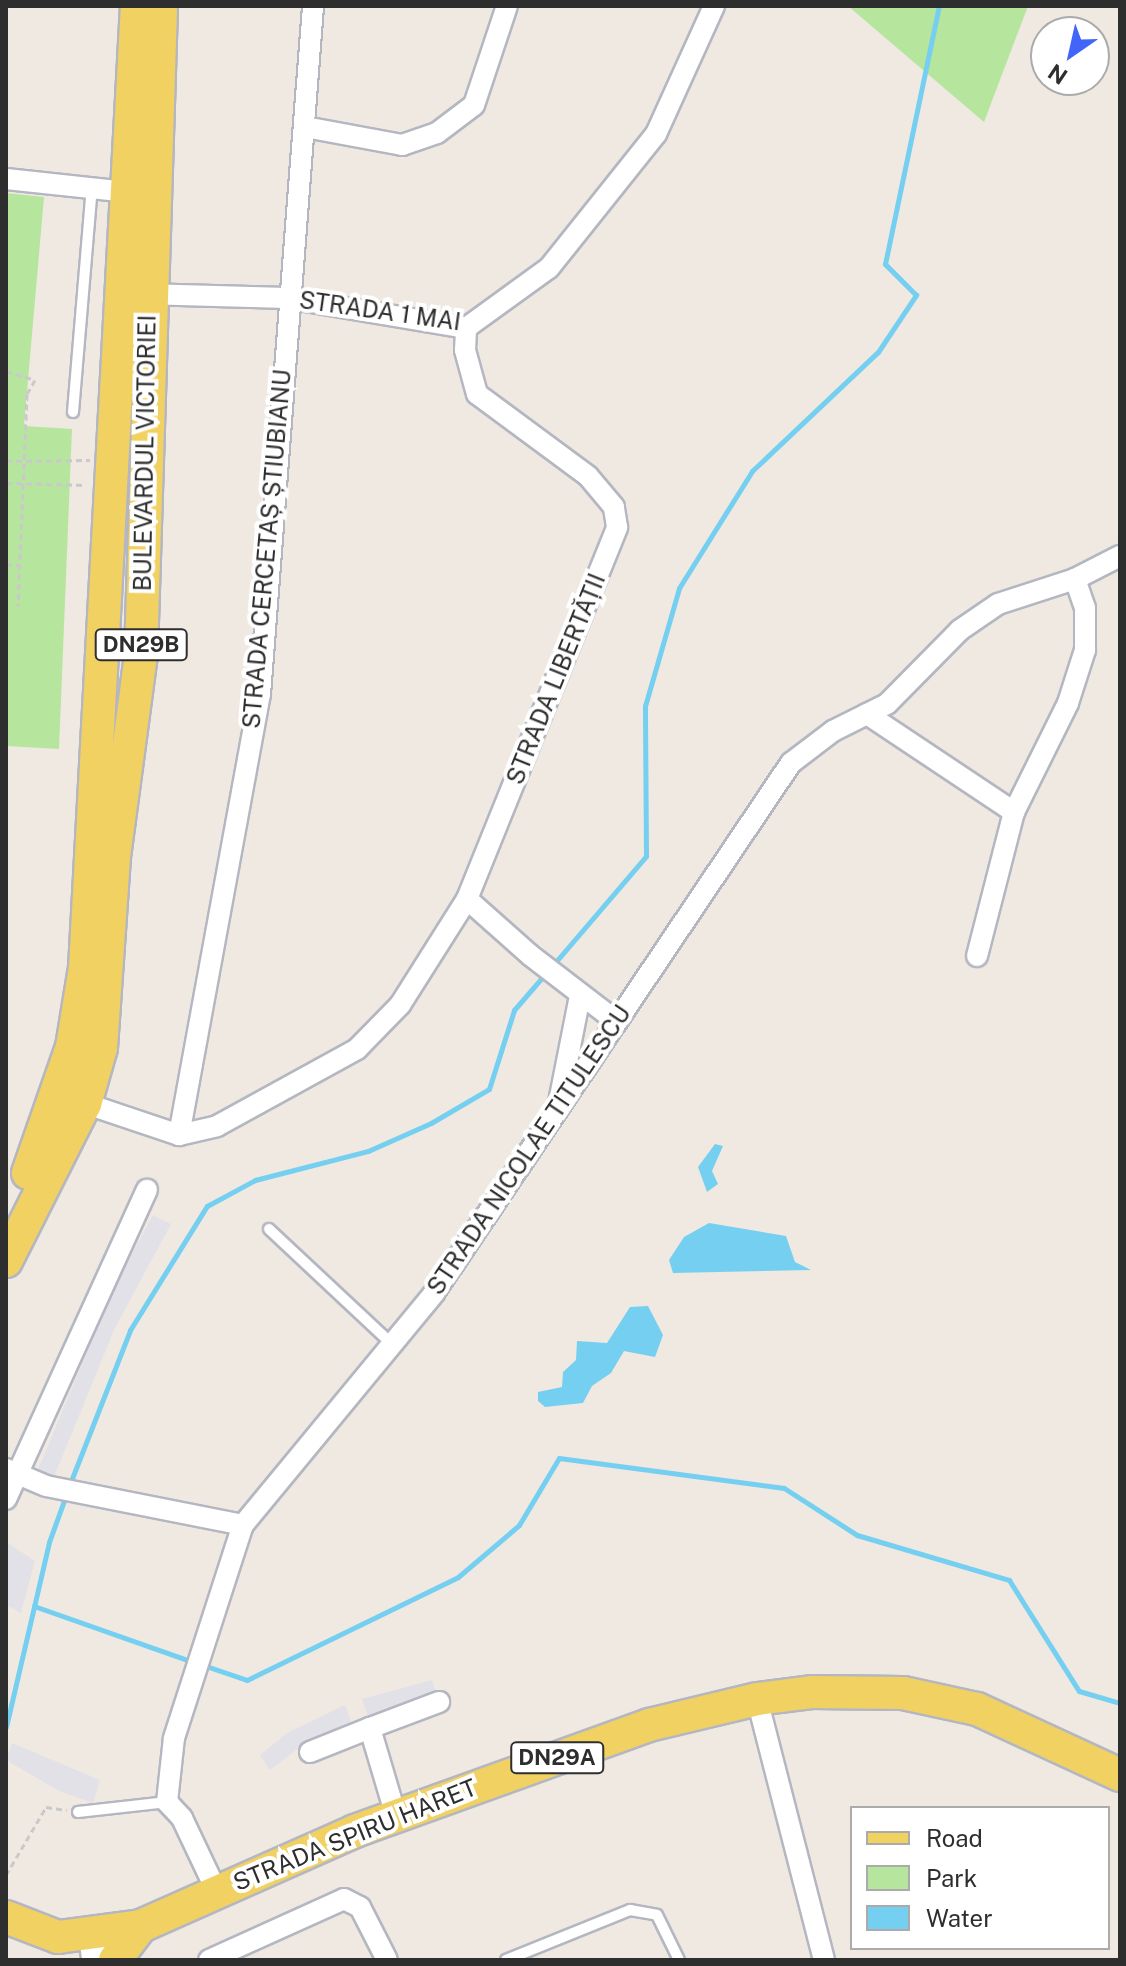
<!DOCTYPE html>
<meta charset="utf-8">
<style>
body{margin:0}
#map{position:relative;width:1126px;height:1966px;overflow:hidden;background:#efe9e1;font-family:"Public Sans",sans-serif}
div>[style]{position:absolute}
.industrial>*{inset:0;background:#e3e1e8}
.green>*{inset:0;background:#b6e59e}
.water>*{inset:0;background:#75cff0}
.stream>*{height:5px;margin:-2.5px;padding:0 2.5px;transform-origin:2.5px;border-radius:2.5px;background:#75cff0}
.path>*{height:3px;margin-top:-1.5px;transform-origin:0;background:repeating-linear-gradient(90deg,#c9c9c9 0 6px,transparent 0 10px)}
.roads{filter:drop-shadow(2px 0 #b4b7c1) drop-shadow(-2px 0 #b4b7c1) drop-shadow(0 2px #b4b7c1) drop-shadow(0 -2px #b4b7c1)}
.lane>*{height:10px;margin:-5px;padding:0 5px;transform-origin:5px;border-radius:5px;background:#fff}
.street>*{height:20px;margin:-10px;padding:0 10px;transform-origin:10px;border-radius:10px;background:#fff}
.secondary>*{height:28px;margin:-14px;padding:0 14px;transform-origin:14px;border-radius:14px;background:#fff}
.primary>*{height:32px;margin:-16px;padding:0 16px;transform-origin:16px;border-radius:16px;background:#f2d163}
span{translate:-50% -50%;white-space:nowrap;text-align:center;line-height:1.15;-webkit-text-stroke:8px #fff;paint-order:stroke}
.shield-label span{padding:2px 6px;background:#fff;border:2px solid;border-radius:6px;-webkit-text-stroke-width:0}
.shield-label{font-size:22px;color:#2e2e2e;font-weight:700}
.street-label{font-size:24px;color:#2e2e2e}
.frame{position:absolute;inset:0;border:8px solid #2e2e2e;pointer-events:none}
.legend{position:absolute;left:850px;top:1806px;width:260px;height:144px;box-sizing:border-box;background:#fff;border:2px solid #ababab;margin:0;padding:10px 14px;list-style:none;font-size:24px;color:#2e2e2e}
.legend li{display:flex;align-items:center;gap:16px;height:40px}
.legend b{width:40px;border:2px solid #ababab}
.north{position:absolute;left:1030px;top:16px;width:80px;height:80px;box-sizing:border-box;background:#fff;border:2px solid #ababab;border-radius:50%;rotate:214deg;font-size:22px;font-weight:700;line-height:32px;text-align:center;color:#2e2e2e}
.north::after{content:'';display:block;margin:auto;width:28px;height:36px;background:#4264fb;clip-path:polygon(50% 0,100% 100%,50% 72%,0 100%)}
</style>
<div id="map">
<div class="industrial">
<i style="clip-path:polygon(153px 1215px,171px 1224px,115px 1328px,53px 1479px,37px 1472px,114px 1287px)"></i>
<i style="clip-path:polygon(6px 1542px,35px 1561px,21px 1613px,6px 1605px)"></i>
<i style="clip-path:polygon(432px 1680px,437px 1695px,368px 1717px,362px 1699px)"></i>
<i style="clip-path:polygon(345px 1705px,351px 1722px,305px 1743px,270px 1770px,260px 1755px,287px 1733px)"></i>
<i style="clip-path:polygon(12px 1743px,100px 1780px,93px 1803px,59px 1791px,6px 1760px)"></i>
</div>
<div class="green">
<i style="clip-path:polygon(848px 6px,1028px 6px,984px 122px)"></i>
<i style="clip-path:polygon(6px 193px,44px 197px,24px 426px,72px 429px,59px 749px,6px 746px)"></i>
</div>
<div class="water">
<i style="clip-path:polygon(715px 1144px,723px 1146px,712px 1171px,718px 1184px,707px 1192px,698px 1167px)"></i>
<i style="clip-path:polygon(709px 1223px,786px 1236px,795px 1262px,811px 1270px,673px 1273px,669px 1260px,684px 1237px)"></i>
<i style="clip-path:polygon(648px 1306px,663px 1335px,655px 1357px,624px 1351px,611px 1373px,592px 1386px,583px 1403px,545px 1407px,538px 1401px,538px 1392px,562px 1387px,563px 1372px,576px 1360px,577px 1341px,607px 1343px,630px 1307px)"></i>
</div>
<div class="stream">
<i style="left:553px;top:965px;width:143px;rotate:-49.5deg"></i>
<i style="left:646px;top:856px;width:150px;rotate:-90.4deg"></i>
<i style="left:645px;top:706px;width:123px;rotate:-73.9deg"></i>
<i style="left:679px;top:588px;width:138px;rotate:-58deg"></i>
<i style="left:752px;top:471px;width:173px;rotate:-43.4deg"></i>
<i style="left:878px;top:352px;width:69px;rotate:-56.3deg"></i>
<i style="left:916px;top:295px;width:44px;rotate:-135deg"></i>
<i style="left:885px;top:264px;width:264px;rotate:-78.2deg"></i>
<i style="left:69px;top:1486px;width:168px;rotate:-68.6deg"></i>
<i style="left:130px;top:1330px;width:146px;rotate:-58.2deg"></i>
<i style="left:207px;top:1206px;width:55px;rotate:-28.4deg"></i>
<i style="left:255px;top:1180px;width:117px;rotate:-14.4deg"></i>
<i style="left:368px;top:1151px;width:69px;rotate:-24deg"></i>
<i style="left:431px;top:1123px;width:67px;rotate:-30.4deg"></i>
<i style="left:489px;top:1089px;width:83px;rotate:-72.4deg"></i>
<i style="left:514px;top:1010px;width:49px;rotate:-49.1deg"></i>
<i style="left:34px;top:1606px;width:169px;rotate:19.4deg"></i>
<i style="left:203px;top:1665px;width:46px;rotate:18.8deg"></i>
<i style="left:247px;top:1680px;width:235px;rotate:-26deg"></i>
<i style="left:458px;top:1577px;width:80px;rotate:-40.4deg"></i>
<i style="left:519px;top:1525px;width:78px;rotate:-59.2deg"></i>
<i style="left:559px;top:1458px;width:227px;rotate:7.6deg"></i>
<i style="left:784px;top:1488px;width:87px;rotate:32.8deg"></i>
<i style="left:857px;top:1535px;width:159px;rotate:16.5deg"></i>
<i style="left:1009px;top:1580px;width:131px;rotate:57.8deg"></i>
<i style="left:1079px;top:1691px;width:43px;rotate:16.3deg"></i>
<i style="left:6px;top:1727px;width:190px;rotate:-76.9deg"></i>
<i style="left:49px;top:1542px;width:50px;rotate:-70.1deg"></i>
</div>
<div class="path">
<i style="left:6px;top:371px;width:30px;rotate:17deg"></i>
<i style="left:35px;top:380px;width:16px;rotate:120deg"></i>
<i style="left:27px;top:394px;width:212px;rotate:92.4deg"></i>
<i style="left:6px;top:450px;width:29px;rotate:90deg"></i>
<i style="left:6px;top:461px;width:84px;rotate:-0.7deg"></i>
<i style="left:6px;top:483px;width:80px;rotate:1.4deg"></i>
<i style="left:6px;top:564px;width:12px;rotate:5deg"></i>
<i style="left:6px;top:1875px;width:79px;rotate:-59.5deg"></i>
<i style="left:46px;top:1807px;width:21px;rotate:8deg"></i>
</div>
<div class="roads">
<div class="lane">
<i style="left:73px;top:412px;width:227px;rotate:-85.2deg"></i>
<i style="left:269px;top:1229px;width:167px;rotate:43.1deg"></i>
<i style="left:78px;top:1812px;width:90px;rotate:-6.4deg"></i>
<i style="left:506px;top:1960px;width:134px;rotate:-22deg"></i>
<i style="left:630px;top:1910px;width:27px;rotate:10deg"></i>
<i style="left:657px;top:1915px;width:50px;rotate:63.9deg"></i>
</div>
<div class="street">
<i style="left:305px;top:127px;width:99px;rotate:10.5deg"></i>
<i style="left:402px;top:145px;width:37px;rotate:-19deg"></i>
<i style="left:437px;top:133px;width:46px;rotate:-37.1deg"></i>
<i style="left:474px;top:105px;width:104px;rotate:-71.6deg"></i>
<i style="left:6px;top:179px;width:132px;rotate:6.1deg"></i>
<i style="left:143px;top:294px;width:144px;rotate:1.6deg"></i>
<i style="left:287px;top:298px;width:181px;rotate:9.5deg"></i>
<i style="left:466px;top:328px;width:102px;rotate:-35.9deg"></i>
<i style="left:549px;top:268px;width:171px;rotate:-51.4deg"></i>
<i style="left:656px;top:134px;width:141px;rotate:-65.6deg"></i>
<i style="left:867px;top:714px;width:177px;rotate:33.7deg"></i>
<i style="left:467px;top:899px;width:84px;rotate:41.6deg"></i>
<i style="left:530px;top:955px;width:108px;rotate:37.5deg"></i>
<i style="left:977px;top:956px;width:149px;rotate:-75.6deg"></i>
<i style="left:1014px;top:812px;width:122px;rotate:-63.6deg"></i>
<i style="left:1068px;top:703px;width:56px;rotate:-72.2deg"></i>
<i style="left:1085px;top:650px;width:42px;rotate:-90deg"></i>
<i style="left:1085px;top:608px;width:31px;rotate:-109deg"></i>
<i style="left:75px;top:1100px;width:110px;rotate:18.6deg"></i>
<i style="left:179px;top:1135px;width:39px;rotate:-13deg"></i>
<i style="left:217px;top:1126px;width:160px;rotate:-28.8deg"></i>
<i style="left:357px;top:1049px;width:62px;rotate:-45.7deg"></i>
<i style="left:400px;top:1005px;width:125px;rotate:-57.7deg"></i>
<i style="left:467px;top:899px;width:401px;rotate:-68deg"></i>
<i style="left:617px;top:527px;width:20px;rotate:-99deg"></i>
<i style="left:614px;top:507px;width:40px;rotate:-130deg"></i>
<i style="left:588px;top:476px;width:138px;rotate:-143.5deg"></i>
<i style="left:477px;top:394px;width:46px;rotate:-105.3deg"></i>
<i style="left:465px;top:350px;width:22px;rotate:-87deg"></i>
<i style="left:559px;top:1102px;width:108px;rotate:-78.8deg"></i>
<i style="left:179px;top:1135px;width:448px;rotate:-79.6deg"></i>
<i style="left:260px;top:694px;width:690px;rotate:-85.59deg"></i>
<i style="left:6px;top:1469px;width:43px;rotate:23deg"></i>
<i style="left:46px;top:1486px;width:201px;rotate:11.2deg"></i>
<i style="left:6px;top:1499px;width:340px;rotate:-65.5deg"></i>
<i style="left:757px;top:1699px;width:269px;rotate:75.6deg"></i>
<i style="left:310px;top:1752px;width:65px;rotate:-21.8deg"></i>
<i style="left:396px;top:1816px;width:92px;rotate:-106.5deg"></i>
<i style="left:370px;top:1728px;width:74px;rotate:-20.6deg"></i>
<i style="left:216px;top:1890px;width:80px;rotate:-115.3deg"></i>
<i style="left:182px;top:1818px;width:22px;rotate:-133deg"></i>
<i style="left:167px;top:1802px;width:64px;rotate:-83.8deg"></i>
<i style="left:174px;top:1738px;width:224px;rotate:-72.1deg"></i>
<i style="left:243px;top:1525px;width:301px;rotate:-50.5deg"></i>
<i style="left:434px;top:1293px;width:639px;rotate:-56.04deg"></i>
<i style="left:791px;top:763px;width:53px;rotate:-37.3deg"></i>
<i style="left:833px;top:731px;width:60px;rotate:-26.6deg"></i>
<i style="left:887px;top:704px;width:104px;rotate:-45.4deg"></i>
<i style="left:960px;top:630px;width:46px;rotate:-34.4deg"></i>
<i style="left:998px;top:604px;width:81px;rotate:-18deg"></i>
<i style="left:1075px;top:579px;width:51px;rotate:-27.1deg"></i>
<i style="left:209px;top:1960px;width:148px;rotate:-24.3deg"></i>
<i style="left:344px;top:1899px;width:18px;rotate:27deg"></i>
<i style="left:360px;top:1907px;width:59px;rotate:63deg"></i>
</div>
<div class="secondary">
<i style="left:93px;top:1934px;width:26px;rotate:83deg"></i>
</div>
<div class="primary">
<i style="left:28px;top:1173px;width:133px;rotate:-70.8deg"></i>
<i style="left:72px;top:1047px;width:80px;rotate:-80.7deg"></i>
<i style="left:85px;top:968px;width:963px;rotate:-86.91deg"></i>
<i style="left:6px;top:1261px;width:176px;rotate:-63.3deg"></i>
<i style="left:85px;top:1104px;width:58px;rotate:-74.1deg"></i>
<i style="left:101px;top:1048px;width:191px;rotate:-86.1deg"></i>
<i style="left:114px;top:857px;width:204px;rotate:-82.4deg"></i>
<i style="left:141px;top:655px;width:649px;rotate:-88.23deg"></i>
<i style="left:6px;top:1917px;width:56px;rotate:21deg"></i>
<i style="left:58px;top:1937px;width:84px;rotate:-7.5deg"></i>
<i style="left:141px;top:1926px;width:234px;rotate:-23.9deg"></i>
<i style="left:355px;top:1831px;width:313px;rotate:-19.8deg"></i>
<i style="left:649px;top:1725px;width:111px;rotate:-13.5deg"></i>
<i style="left:757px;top:1699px;width:55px;rotate:-7.3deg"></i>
<i style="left:812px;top:1692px;width:91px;rotate:0.6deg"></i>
<i style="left:903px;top:1693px;width:76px;rotate:12.2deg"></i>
<i style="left:977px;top:1709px;width:157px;rotate:24.8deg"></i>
<i style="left:115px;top:1960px;width:43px;rotate:-52.6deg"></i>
</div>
</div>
<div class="shield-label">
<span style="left:141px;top:645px">DN29B</span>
<span style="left:557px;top:1758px">DN29A</span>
</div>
<div class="street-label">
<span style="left:380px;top:311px;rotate:8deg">STRADA 1 MAI</span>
<span style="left:145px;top:453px;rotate:-89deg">BULEVARDUL VICTORIEI</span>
<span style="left:267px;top:549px;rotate:-85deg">STRADA CERCETAȘ ȘTIUBIANU</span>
<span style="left:556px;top:679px;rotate:-68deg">STRADA LIBERTĂȚII</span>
<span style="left:529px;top:1150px;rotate:-56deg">STRADA NICOLAE TITULESCU</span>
<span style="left:355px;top:1835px;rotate:-22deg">STRADA SPIRU HARET</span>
</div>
<div class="frame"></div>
<ul class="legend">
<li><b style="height:10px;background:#f2d163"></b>Road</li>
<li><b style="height:22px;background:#b6e59e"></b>Park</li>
<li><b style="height:22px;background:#75cff0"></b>Water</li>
</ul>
<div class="north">N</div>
</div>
